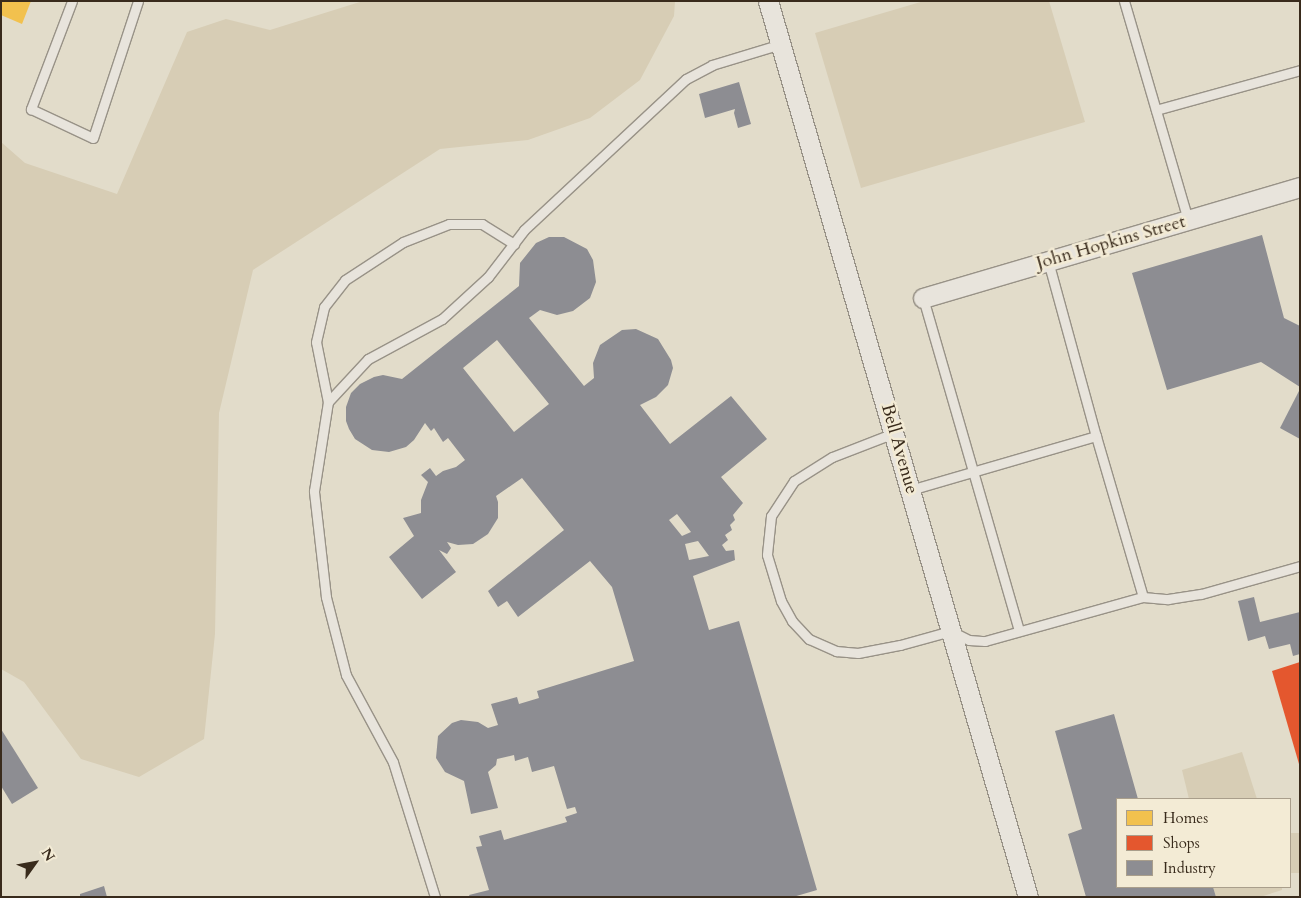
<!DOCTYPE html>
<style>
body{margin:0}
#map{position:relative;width:1301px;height:898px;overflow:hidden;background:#e2dcca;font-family:Cardo,serif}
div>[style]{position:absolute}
.green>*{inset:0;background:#d7cdb5;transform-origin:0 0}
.homes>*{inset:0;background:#f2c14e}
.shops>*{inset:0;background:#e4572e}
.industry>*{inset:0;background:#8d8d92}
.roads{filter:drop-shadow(1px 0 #989287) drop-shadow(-1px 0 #989287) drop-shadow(0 1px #989287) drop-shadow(0 -1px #989287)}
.lane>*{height:9px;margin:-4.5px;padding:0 4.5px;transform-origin:4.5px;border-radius:4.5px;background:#e8e4dc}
.street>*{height:19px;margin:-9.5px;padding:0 9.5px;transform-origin:9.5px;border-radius:9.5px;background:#e8e4dc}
span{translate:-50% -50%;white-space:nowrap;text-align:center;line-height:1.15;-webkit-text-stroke:5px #f3ebd5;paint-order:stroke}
.street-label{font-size:18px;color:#392b1c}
.frame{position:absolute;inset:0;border:2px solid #392b1c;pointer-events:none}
.legend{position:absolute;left:1116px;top:798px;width:175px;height:90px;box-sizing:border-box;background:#f3ebd5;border:1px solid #a99e8b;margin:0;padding:6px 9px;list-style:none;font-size:15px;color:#392b1c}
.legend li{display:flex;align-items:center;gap:10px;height:25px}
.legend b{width:25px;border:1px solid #a99e8b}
.north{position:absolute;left:10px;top:838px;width:50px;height:50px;-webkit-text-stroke:4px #f3ebd5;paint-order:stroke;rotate:58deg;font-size:14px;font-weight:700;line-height:20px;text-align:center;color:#392b1c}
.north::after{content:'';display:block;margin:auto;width:18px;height:22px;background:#392b1c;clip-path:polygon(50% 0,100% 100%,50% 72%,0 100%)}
</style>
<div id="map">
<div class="green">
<i style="clip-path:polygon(363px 1px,675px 1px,674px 16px,640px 80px,590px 118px,528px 140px,440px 149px,253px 270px,219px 413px,215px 634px,204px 739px,139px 777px,81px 759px,24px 682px,1px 669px,1px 142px,25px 163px,117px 194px,187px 32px,226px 19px,270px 30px)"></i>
<i style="clip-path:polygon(924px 1px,1049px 1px,1085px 122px,861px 188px,815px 33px)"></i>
<i style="clip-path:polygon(1242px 752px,1257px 799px,1189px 799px,1182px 770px)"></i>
<i style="left:1300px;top:833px;width:40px;height:10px;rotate:90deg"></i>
<i style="clip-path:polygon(1213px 887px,1282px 887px,1282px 890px,1260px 897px,1216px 897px)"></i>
</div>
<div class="homes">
<i style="clip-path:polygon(1px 1px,31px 1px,22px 24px,1px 15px)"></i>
</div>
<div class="shops">
<i style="clip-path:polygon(1300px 662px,1300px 764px,1299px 764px,1272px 671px)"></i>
</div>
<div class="industry">
<i style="clip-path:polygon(739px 82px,751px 124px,738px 128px,734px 113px,735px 109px,705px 118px,699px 94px)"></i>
<i style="clip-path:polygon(1262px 235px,1284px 318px,1300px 326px,1300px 387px,1261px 362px,1167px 390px,1132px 273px)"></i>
<i style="clip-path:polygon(evenodd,549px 237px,564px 237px,587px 249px,593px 260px,596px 282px,590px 298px,573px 311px,557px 315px,540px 310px,529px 318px,584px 386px,594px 378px,593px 363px,600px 345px,622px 330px,636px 329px,658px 339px,671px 360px,673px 368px,668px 385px,656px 397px,640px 405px,670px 444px,731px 396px,767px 439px,721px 477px,743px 503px,733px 515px,735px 520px,730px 525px,732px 530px,725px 535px,728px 540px,722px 545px,726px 551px,734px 550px,735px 560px,693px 576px,709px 630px,739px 621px,817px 890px,793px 897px,470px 897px,469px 895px,489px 890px,476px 847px,482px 846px,479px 836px,501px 830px,504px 840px,567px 822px,565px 817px,577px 813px,575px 807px,567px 809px,554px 766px,532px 772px,528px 757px,515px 761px,514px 755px,497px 759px,496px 765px,488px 772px,498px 808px,471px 814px,464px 781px,445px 772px,436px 758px,438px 736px,452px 723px,461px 720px,478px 722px,488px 728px,498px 725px,491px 704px,517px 697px,519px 704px,539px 698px,537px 691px,634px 661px,612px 587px,590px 561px,518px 617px,507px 601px,498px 607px,488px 591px,564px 530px,522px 478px,496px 496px,498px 502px,498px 518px,488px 534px,473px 544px,458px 545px,447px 542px,451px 548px,447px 554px,439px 550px,456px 572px,422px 599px,389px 557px,414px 536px,403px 518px,421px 513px,421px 500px,428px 482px,421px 475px,430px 468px,436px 476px,443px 471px,456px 467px,465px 460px,448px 438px,443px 442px,434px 428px,431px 431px,425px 423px,414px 440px,406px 447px,389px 452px,372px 450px,355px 439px,349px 429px,346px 421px,346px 407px,351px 393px,360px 384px,374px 377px,383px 375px,402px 379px,519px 286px,520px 263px,536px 243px,549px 237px,497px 340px,549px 404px,514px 432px,463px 368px,497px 340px,549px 237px,677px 514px,691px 532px,682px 536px,669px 520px,677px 514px,549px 237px,698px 541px,709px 556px,689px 560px,685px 544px,698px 541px)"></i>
<i style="clip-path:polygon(1300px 389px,1300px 439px,1280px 428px)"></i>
<i style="clip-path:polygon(1254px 597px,1260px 622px,1300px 612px,1300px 654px,1293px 656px,1290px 644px,1269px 649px,1265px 636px,1248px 641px,1238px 601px)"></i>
<i style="clip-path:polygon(1114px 714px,1138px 799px,1117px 799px,1117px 887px,1213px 887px,1216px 897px,1086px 897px,1068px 834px,1082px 829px,1055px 731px)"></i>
<i style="clip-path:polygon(1px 729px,38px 788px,12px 804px,1px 786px)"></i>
<i style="clip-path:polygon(104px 886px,107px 897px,80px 897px,80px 894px)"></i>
</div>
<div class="roads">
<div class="lane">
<i style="left:72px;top:1px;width:116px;rotate:110.8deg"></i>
<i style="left:31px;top:109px;width:68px;rotate:25.1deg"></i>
<i style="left:93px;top:138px;width:144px;rotate:-71.8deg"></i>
<i style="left:1124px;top:1px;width:228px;rotate:73.7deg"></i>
<i style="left:1156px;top:110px;width:149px;rotate:-15.5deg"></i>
<i style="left:1048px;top:261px;width:181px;rotate:74.7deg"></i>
<i style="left:923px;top:298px;width:346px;rotate:73.9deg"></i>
<i style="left:328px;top:402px;width:61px;rotate:-101.3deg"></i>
<i style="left:316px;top:342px;width:36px;rotate:-77deg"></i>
<i style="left:324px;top:307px;width:34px;rotate:-52deg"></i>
<i style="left:345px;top:280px;width:69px;rotate:-33.2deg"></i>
<i style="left:403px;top:242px;width:49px;rotate:-21.4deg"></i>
<i style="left:449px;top:224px;width:33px"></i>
<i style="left:482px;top:224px;width:38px;rotate:32deg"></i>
<i style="left:894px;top:433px;width:66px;rotate:158.8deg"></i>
<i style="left:832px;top:457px;width:45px;rotate:147.7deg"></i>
<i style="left:794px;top:481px;width:42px;rotate:123.3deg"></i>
<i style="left:771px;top:516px;width:39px;rotate:96deg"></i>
<i style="left:767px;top:555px;width:48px;rotate:73.1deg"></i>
<i style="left:781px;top:601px;width:23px;rotate:61deg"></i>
<i style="left:792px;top:621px;width:25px;rotate:47deg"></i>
<i style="left:809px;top:639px;width:30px;rotate:24deg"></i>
<i style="left:836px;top:651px;width:22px;rotate:5deg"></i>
<i style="left:858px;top:653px;width:43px;rotate:-10.8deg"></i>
<i style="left:900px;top:645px;width:53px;rotate:-15.4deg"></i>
<i style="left:951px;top:631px;width:20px;rotate:27deg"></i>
<i style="left:969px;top:640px;width:16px;rotate:4deg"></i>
<i style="left:985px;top:641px;width:164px;rotate:-15.6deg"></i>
<i style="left:1143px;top:597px;width:168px;rotate:-106.3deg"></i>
<i style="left:1096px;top:436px;width:194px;rotate:163.8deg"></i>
<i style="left:1143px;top:597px;width:25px;rotate:5deg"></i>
<i style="left:1168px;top:599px;width:33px;rotate:-9deg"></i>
<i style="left:1201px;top:594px;width:103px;rotate:-15.8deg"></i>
<i style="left:435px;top:897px;width:141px;rotate:-107.3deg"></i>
<i style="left:393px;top:762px;width:99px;rotate:-118.4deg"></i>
<i style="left:346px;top:675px;width:81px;rotate:-104.4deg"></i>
<i style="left:326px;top:597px;width:107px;rotate:-96.5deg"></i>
<i style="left:314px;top:491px;width:90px;rotate:-81.1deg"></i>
<i style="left:328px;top:402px;width:59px;rotate:-47.1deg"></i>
<i style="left:368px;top:359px;width:84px;rotate:-28.4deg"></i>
<i style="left:442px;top:319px;width:62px;rotate:-42.4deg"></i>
<i style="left:488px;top:277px;width:59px;rotate:-52.5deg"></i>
<i style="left:524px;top:230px;width:221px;rotate:-43deg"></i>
<i style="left:686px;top:79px;width:30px;rotate:-28deg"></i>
<i style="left:712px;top:65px;width:72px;rotate:-16.9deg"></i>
</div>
<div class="street">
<i style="left:768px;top:1px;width:933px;rotate:73.82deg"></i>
<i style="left:923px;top:298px;width:393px;rotate:-16.4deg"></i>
</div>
</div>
<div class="street-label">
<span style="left:1111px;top:243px;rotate:-16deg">John Hopkins Street</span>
<span style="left:899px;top:449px;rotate:74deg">Bell Avenue</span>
</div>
<div class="frame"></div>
<ul class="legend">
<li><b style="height:14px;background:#f2c14e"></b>Homes</li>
<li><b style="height:14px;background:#e4572e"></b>Shops</li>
<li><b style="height:14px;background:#8d8d92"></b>Industry</li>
</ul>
<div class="north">N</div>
</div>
